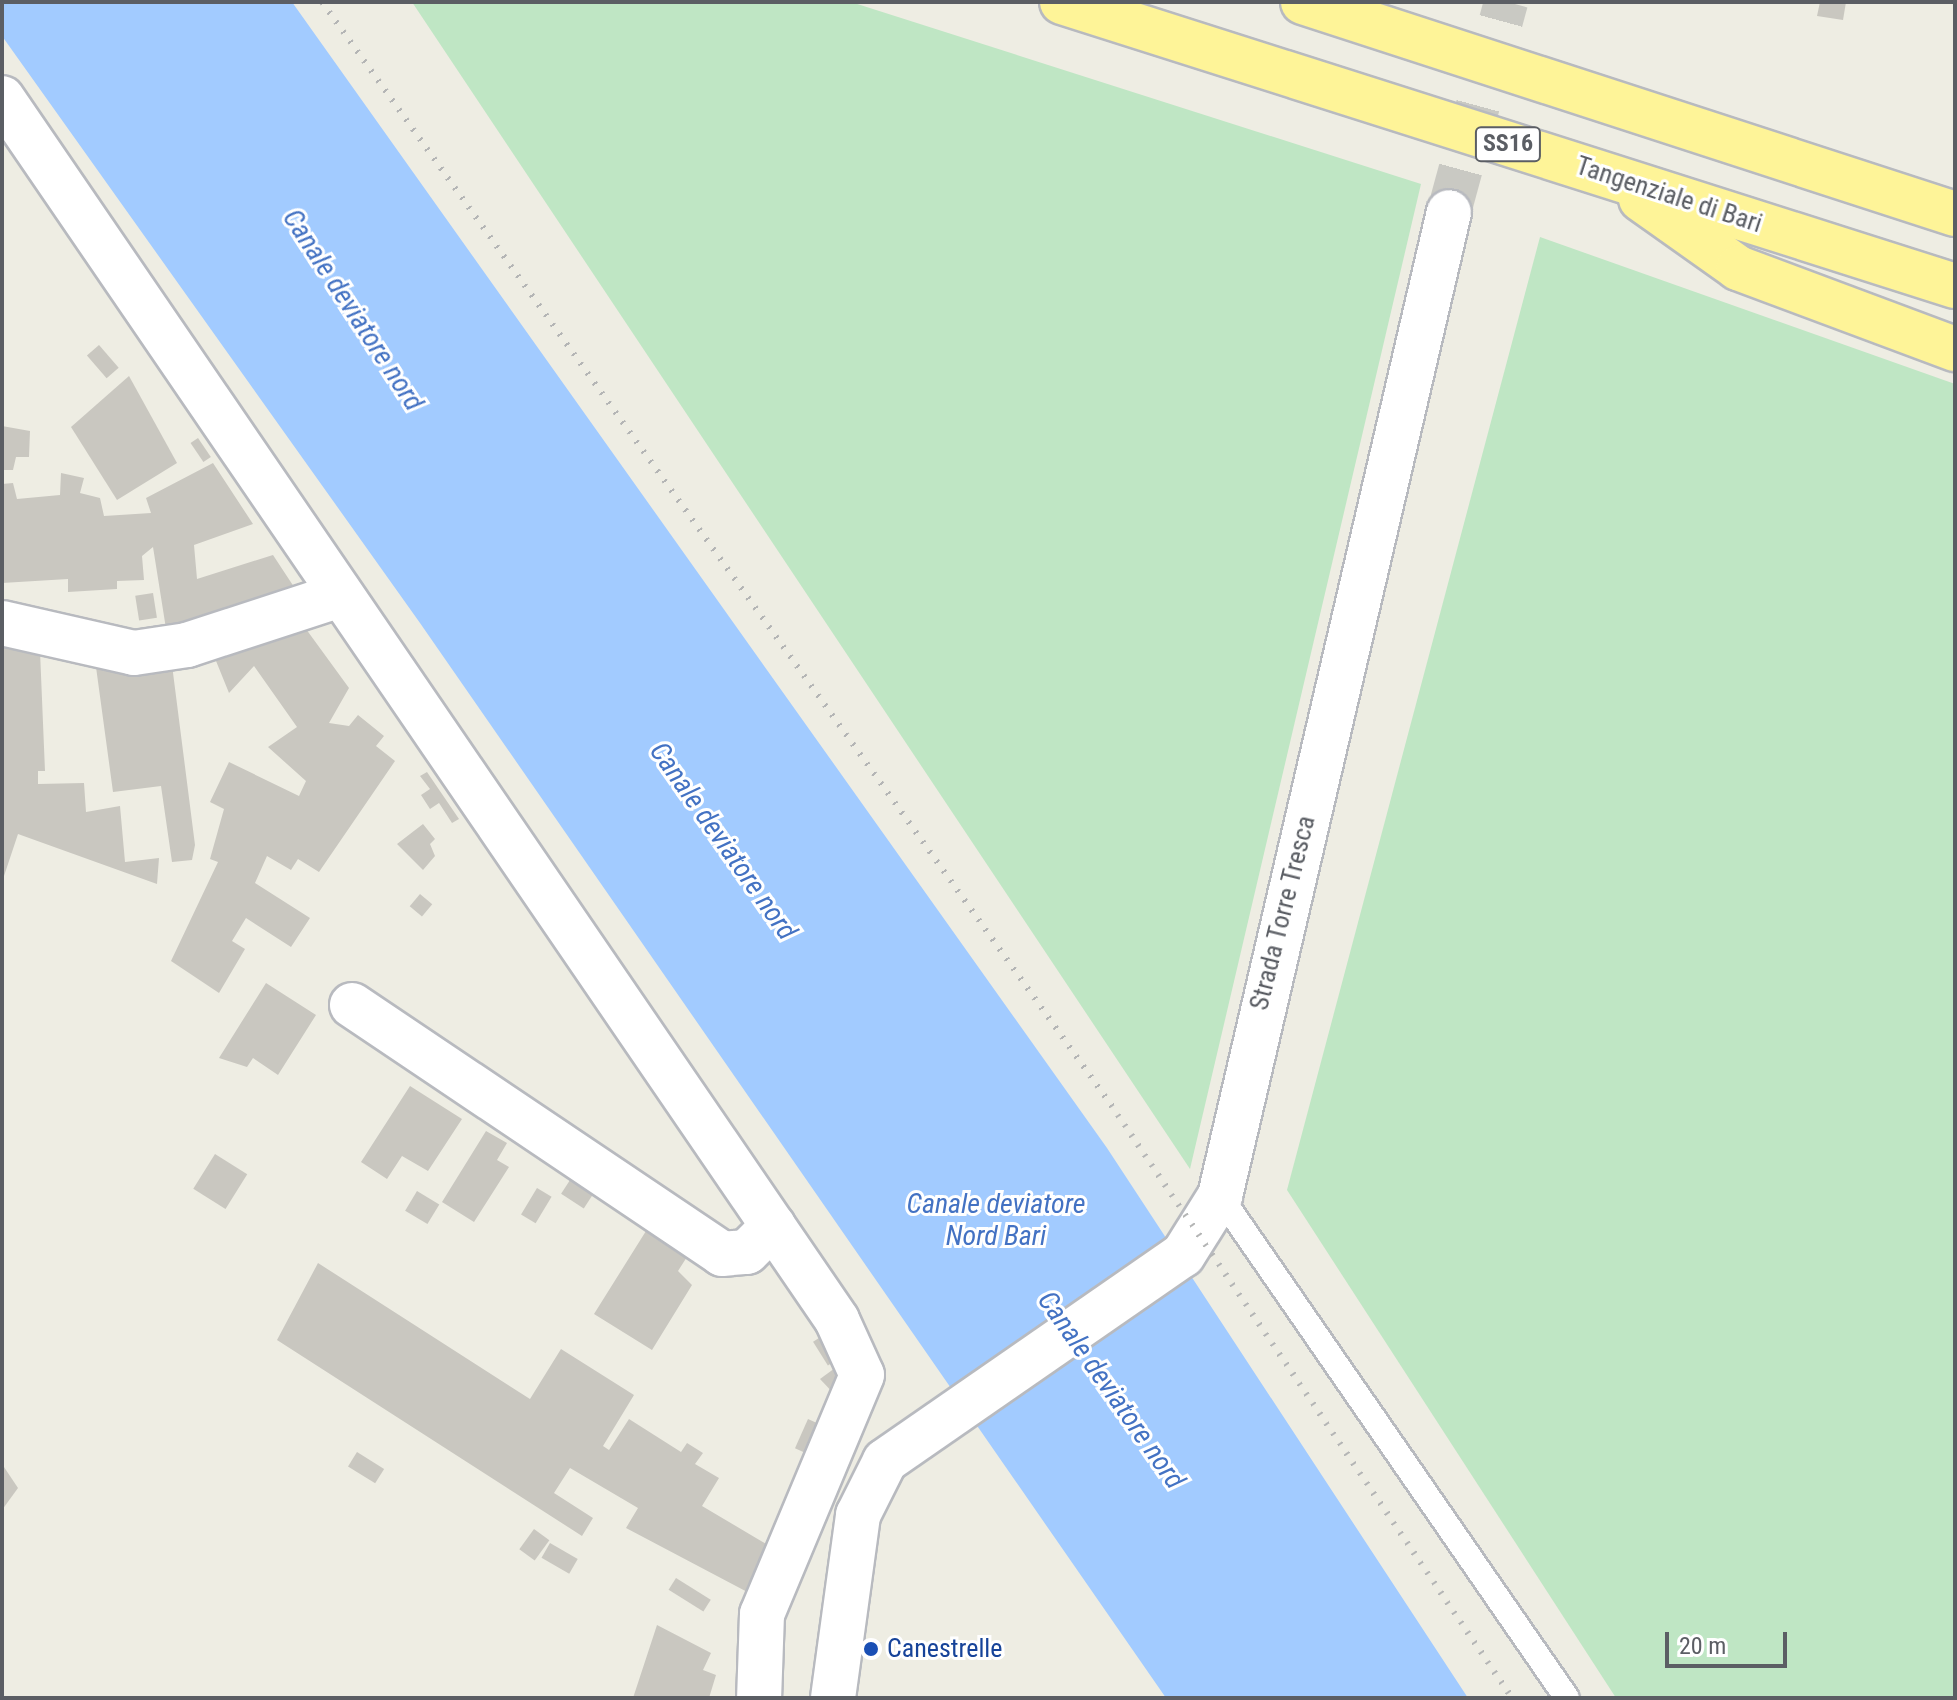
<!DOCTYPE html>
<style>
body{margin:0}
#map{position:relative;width:1957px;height:1700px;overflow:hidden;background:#eeede3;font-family:"Roboto Condensed",sans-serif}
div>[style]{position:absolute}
.green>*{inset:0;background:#bfe6c4}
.water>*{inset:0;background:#a2cbff}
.building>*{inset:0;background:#c9c7c0;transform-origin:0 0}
.tertiary-tunnel>*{height:44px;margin-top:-22px;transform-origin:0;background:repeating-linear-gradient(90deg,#c9c9c3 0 44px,transparent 0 66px)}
.roads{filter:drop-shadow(2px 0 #b8babf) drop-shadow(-2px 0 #b8babf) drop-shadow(0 2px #b8babf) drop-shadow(0 -2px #b8babf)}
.service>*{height:24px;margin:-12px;padding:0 12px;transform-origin:12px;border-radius:12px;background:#fff}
.minor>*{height:44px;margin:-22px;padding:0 22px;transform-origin:22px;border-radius:22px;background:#fff}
.tertiary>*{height:44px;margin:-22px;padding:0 22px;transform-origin:22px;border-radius:22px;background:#fff}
.trunk>*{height:44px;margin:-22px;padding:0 22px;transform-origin:22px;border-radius:22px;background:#fef498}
.rail>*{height:6px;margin-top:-3px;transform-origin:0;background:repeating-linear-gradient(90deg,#b4b5b5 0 2px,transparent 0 12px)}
.dots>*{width:22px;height:22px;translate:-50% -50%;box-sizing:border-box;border:4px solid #fff;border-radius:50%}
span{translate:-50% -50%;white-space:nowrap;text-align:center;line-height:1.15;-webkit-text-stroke:6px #fff;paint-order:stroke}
.shield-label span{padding:2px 6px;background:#fff;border:2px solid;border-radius:6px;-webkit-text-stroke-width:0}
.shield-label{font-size:24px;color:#5b5e64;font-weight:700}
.street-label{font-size:26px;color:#5b5e64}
.transit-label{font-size:26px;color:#164399}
.left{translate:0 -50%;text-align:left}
.water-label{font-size:28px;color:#4372c3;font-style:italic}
.frame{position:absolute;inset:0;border:4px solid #5b5e64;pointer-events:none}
.scale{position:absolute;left:1665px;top:1632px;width:122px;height:36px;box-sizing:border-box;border:4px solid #5b5e64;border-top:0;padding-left:10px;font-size:24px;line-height:28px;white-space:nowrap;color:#5b5e64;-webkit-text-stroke:6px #fff;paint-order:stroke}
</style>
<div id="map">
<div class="green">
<i style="clip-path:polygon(412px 2px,851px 2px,1421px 184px,1190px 1169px)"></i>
<i style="clip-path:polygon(1540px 237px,1955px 384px,1955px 1698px,1616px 1698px,1287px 1190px)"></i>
</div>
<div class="water">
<i style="clip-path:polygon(2px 2px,292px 2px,1107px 1148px,1468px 1698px,1166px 1698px,420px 623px,2px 36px)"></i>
</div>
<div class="building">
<i style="clip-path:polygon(1820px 2px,1846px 2px,1843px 20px,1817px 16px)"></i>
<i style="left:99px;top:345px;width:30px;height:16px;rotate:49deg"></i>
<i style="clip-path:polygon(129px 376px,177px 463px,117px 500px,71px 427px)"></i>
<i style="clip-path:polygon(2px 426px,30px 431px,29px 457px,16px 457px,13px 470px,2px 470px)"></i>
<i style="left:198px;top:438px;width:23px;height:9px;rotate:56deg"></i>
<i style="clip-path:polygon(213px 463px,253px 524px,194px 545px,197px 579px,273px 555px,296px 590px,167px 635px,153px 547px,142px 556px,144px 580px,117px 581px,117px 589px,68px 592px,68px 579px,2px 583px,2px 484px,13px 483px,17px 499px,60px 495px,61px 473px,84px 478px,80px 493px,100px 498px,104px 516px,151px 513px,146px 498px)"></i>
<i style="left:153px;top:593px;width:25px;height:18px;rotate:81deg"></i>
<i style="clip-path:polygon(306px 629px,349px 688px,329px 723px,349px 726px,358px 715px,384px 736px,376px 746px,395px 761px,319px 872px,298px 859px,291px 870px,267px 856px,255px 883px,310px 918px,291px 947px,246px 918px,232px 941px,245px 949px,219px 993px,171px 961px,218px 862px,210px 859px,224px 809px,210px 802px,229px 762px,299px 796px,306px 781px,268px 747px,297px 727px,254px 666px,229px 693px,214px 656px)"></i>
<i style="clip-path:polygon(2px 637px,40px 651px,45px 771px,38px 771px,38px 784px,84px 783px,86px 812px,120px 806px,125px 862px,159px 858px,157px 884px,18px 834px,2px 882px)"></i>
<i style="clip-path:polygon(171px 657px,195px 845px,192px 860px,172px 862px,161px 786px,113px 792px,96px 667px)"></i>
<i style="clip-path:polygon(427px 772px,459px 819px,452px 823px,439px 803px,430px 809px,421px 795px,430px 789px,420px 776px)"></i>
<i style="clip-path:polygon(423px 824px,435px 839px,430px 844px,435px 856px,423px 870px,397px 844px)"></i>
<i style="left:420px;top:894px;width:16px;height:16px;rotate:40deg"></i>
<i style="clip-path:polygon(266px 983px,316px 1015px,278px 1075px,253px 1058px,247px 1067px,219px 1058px)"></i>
<i style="clip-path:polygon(410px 1086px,462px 1119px,428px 1171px,402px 1156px,387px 1179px,361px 1162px)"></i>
<i style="clip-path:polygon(486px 1131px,507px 1143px,497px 1160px,509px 1167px,474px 1222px,442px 1202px)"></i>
<i style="left:215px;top:1154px;width:38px;height:41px;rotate:32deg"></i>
<i style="left:572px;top:1177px;width:27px;height:20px;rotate:33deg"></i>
<i style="left:537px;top:1188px;width:17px;height:31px;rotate:31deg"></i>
<i style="left:417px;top:1191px;width:26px;height:23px;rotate:31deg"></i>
<i style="clip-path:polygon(651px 1223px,692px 1249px,678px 1271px,692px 1285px,652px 1350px,594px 1314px)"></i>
<i style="clip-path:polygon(318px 1263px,530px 1399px,561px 1349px,634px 1395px,603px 1446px,609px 1450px,629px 1419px,681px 1452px,687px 1443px,703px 1453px,695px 1464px,719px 1478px,702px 1506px,773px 1548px,753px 1595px,626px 1528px,638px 1508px,570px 1468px,554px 1493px,593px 1518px,582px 1536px,277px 1340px)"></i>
<i style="left:819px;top:1338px;width:28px;height:7px;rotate:58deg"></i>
<i style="clip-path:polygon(835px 1368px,845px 1382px,838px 1398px,820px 1379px)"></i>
<i style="left:808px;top:1419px;width:17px;height:32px;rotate:24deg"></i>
<i style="left:357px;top:1452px;width:32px;height:17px;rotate:32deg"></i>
<i style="clip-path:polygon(2px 1464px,18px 1488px,2px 1510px)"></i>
<i style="left:534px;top:1529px;width:19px;height:25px;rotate:36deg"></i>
<i style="left:550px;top:1543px;width:32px;height:17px;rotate:30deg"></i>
<i style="left:676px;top:1578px;width:41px;height:14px;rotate:32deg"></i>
<i style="clip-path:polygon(657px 1625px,711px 1653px,703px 1670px,716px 1675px,709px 1698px,633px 1698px)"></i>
</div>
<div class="tertiary-tunnel">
<i style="left:1449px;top:212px;width:218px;rotate:-74.8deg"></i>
</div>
<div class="roads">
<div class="service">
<i style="left:1220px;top:1196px;width:610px;rotate:55.35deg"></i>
</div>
<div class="minor">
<i style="left:2px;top:98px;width:1480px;rotate:55.65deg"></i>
<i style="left:837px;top:1320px;width:60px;rotate:65.6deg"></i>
<i style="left:862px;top:1375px;width:259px;rotate:112.7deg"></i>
<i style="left:762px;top:1614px;width:84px;rotate:92deg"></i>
<i style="left:2px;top:623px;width:135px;rotate:12.8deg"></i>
<i style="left:134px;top:653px;width:54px;rotate:-8.6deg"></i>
<i style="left:187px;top:645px;width:161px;rotate:-18.1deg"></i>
<i style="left:352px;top:1005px;width:446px;rotate:33.9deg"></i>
<i style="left:722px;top:1254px;width:25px;rotate:-5deg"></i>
<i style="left:747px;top:1252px;width:37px;rotate:-45deg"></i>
</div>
<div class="tertiary">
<i style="left:833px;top:1698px;width:185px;rotate:-82.2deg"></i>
<i style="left:858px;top:1515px;width:60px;rotate:-63.4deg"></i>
<i style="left:885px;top:1461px;width:362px;rotate:-34.7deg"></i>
<i style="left:1183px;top:1255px;width:70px;rotate:-57.9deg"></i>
<i style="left:1220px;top:1196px;width:1010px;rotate:-76.9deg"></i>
</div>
<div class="trunk">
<i style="left:1062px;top:2px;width:937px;rotate:17.64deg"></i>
<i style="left:1303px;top:2px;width:686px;rotate:18.01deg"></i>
<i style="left:1641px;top:199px;width:119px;rotate:35.4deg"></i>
<i style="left:1738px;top:268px;width:232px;rotate:20.5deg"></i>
</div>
</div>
<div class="rail">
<i style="left:322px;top:2px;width:1356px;rotate:54.42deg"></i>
<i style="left:1111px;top:1105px;width:716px;rotate:55.93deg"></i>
</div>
<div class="dots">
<i style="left:871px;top:1649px;background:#1a4fb4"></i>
</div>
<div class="shield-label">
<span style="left:1508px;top:144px">SS16</span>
</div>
<div class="street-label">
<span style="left:1669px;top:195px;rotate:18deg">Tangenziale di Bari</span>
<span style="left:1283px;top:913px;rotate:-76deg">Strada Torre Tresca</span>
</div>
<div class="transit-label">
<span class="left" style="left:887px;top:1649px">Canestrelle</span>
</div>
<div class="water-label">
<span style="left:353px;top:310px;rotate:57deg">Canale deviatore nord</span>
<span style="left:723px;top:841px;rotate:55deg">Canale deviatore nord</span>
<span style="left:996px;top:1220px">Canale deviatore<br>Nord Bari</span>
<span style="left:1111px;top:1390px;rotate:55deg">Canale deviatore nord</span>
</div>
<div class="frame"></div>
<div class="scale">20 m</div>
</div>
